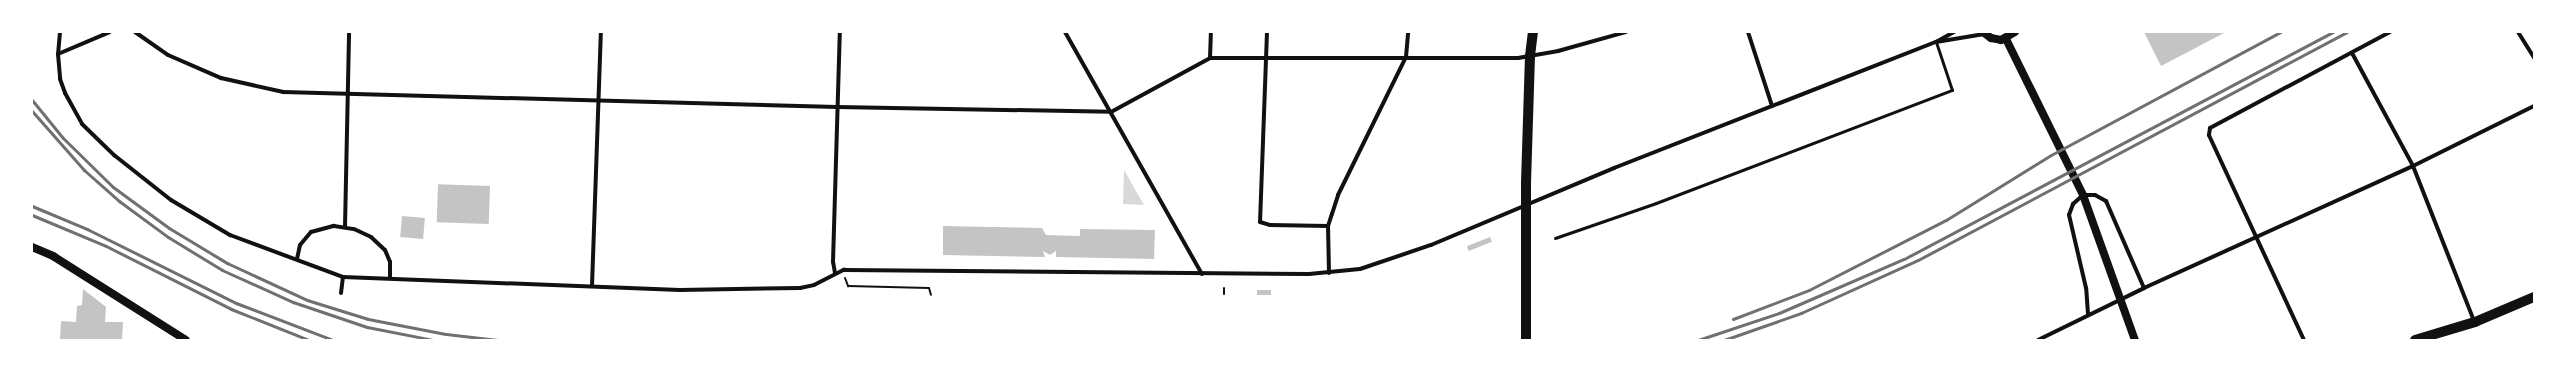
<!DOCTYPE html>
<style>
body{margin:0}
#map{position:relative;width:2566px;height:372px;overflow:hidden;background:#fff;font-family:"Golos Text",sans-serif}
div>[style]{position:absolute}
.water>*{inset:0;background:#d9d9d9}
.building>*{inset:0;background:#c4c4c4;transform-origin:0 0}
.path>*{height:2px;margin:-1px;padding:0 1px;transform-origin:1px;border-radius:1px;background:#111}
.service>*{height:3px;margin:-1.5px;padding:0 1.5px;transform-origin:1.5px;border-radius:1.5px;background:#111}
.minor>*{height:4px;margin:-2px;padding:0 2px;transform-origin:2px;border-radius:2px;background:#111}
.secondary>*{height:8px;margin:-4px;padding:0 4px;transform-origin:4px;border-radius:4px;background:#111}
.primary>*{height:10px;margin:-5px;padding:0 5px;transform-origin:5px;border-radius:5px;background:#111}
.rail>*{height:3px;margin:-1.5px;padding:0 1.5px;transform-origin:1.5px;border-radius:1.5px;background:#707070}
span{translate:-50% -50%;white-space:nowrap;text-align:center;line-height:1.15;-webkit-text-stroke:3.5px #fff;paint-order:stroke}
.frame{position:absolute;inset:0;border:33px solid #fff;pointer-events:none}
</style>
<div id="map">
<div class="water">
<i style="clip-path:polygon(1124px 170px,1144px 205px,1123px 204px)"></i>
</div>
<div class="building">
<i style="clip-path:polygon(2144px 32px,2226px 32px,2161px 66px)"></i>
<i style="left:490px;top:186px;width:38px;height:52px;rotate:92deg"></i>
<i style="left:402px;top:216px;width:23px;height:21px;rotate:5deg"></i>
<i style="clip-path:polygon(943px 226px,1042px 228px,1046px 235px,1080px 236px,1080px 229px,1155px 230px,1154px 259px,1056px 257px,1056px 251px,1050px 255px,1043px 251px,1045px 257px,943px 255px)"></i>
<i style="left:1490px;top:237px;width:5px;height:25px;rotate:68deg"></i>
<i style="clip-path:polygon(83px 289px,106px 307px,105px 322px,123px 322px,122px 340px,60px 340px,61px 321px,76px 322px,77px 306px,82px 305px)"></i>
<i style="left:1257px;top:290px;width:14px;height:5px"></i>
</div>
<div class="path">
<i style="left:845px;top:278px;width:9px;rotate:69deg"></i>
<i style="left:848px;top:286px;width:81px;rotate:1.4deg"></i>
<i style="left:929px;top:288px;width:7px;rotate:74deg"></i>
<i style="left:1224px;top:294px;width:6px;rotate:-90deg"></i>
</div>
<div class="service">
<i style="left:1555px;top:238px;width:107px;rotate:-19.1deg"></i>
<i style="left:1656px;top:203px;width:317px;rotate:-20.9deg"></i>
<i style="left:1952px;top:90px;width:51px;rotate:-108.4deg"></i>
</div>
<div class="minor">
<i style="left:60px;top:32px;width:22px;rotate:95deg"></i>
<i style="left:58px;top:54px;width:25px;rotate:85deg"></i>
<i style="left:60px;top:79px;width:15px;rotate:70deg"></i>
<i style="left:65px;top:93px;width:35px;rotate:61deg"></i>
<i style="left:82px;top:124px;width:45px;rotate:44.1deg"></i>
<i style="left:114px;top:155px;width:73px;rotate:38.3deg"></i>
<i style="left:171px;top:200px;width:69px;rotate:30.7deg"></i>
<i style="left:230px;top:235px;width:121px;rotate:20.4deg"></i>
<i style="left:343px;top:277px;width:337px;rotate:2.2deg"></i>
<i style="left:680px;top:290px;width:120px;rotate:-1deg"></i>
<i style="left:800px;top:288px;width:14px;rotate:-12deg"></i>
<i style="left:814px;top:285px;width:34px;rotate:-27deg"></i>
<i style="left:844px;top:270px;width:465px;rotate:0.5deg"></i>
<i style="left:1309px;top:274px;width:51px;rotate:-5.6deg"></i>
<i style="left:1360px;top:269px;width:75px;rotate:-18.7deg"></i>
<i style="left:1431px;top:245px;width:199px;rotate:-22.8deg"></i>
<i style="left:1614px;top:168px;width:346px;rotate:-21.4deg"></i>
<i style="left:1936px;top:42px;width:21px;rotate:-29deg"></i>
<i style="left:135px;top:32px;width:40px;rotate:34.9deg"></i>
<i style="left:168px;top:55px;width:58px;rotate:23.5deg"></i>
<i style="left:221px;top:78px;width:64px;rotate:12.7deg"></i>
<i style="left:283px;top:92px;width:554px;rotate:1.55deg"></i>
<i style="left:837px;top:107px;width:274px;rotate:1deg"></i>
<i style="left:1111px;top:112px;width:113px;rotate:-28.6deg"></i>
<i style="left:1210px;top:58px;width:308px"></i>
<i style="left:1518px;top:58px;width:41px;rotate:-9.9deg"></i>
<i style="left:1558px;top:51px;width:71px;rotate:-15.6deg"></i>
<i style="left:1065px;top:32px;width:278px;rotate:60.5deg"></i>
<i style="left:1267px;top:32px;width:190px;rotate:92.1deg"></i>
<i style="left:1260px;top:222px;width:10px;rotate:17deg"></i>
<i style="left:1270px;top:225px;width:58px;rotate:1deg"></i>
<i style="left:1748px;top:32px;width:78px;rotate:72deg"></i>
<i style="left:2518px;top:32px;width:31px;rotate:58deg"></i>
<i style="left:1936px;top:42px;width:49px;rotate:-9.5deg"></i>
<i style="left:2352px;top:53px;width:128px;rotate:61.6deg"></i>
<i style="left:2413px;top:166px;width:167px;rotate:68.5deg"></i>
<i style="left:58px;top:54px;width:56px;rotate:-22.9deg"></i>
<i style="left:1210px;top:58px;width:26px;rotate:-88deg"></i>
<i style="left:345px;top:227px;width:195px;rotate:-88.8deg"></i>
<i style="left:297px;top:259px;width:14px;rotate:-78deg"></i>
<i style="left:300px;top:245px;width:17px;rotate:-50deg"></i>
<i style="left:311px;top:232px;width:24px;rotate:-15deg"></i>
<i style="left:334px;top:226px;width:20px;rotate:9deg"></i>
<i style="left:354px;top:229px;width:19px;rotate:25deg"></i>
<i style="left:371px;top:237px;width:19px;rotate:43deg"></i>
<i style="left:385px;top:250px;width:13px;rotate:67deg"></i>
<i style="left:390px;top:262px;width:15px;rotate:90deg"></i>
<i style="left:835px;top:273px;width:11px;rotate:-100deg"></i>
<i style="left:833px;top:262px;width:230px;rotate:-88.3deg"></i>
<i style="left:1329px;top:273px;width:47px;rotate:-91.2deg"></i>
<i style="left:1328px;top:226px;width:13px;rotate:-72deg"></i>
<i style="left:1332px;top:214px;width:20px;rotate:-72deg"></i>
<i style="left:1338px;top:195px;width:154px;rotate:-63.8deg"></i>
<i style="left:1406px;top:57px;width:25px;rotate:-85deg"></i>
<i style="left:592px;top:286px;width:254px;rotate:-88deg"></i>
<i style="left:341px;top:293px;width:16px;rotate:-83deg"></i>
<i style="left:2088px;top:314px;width:26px;rotate:-94deg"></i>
<i style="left:2086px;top:288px;width:75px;rotate:-103.1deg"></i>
<i style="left:2069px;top:215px;width:12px;rotate:-70deg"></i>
<i style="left:2073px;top:204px;width:13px;rotate:-42deg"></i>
<i style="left:2083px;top:195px;width:12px"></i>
<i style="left:2095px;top:195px;width:13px;rotate:29deg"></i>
<i style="left:2106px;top:201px;width:95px;rotate:66.4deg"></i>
<i style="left:2038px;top:340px;width:118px;rotate:-26.1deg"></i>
<i style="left:2144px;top:288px;width:295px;rotate:-24.4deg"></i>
<i style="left:2413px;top:166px;width:135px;rotate:-26.4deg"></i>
<i style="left:2304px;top:340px;width:226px;rotate:-114.9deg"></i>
<i style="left:2209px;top:135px;width:7px;rotate:-82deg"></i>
<i style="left:2210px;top:128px;width:204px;rotate:-28.1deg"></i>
</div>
<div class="secondary">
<i style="left:1983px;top:32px;width:10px;rotate:37deg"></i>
<i style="left:1991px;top:38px;width:10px;rotate:11deg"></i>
<i style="left:2001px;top:40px;width:16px;rotate:-30deg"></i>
<i style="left:2006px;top:39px;width:174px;rotate:63.7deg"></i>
<i style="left:2083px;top:195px;width:154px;rotate:70.3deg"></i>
<i style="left:32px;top:247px;width:23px;rotate:23deg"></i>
<i style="left:53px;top:256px;width:157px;rotate:32.3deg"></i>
</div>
<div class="primary">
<i style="left:1526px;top:340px;width:157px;rotate:-90deg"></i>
<i style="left:1526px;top:183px;width:127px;rotate:-88.2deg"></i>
<i style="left:1530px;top:56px;width:24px;rotate:-83deg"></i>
<i style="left:2415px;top:340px;width:63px;rotate:-16.7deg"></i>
<i style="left:2475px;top:322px;width:64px;rotate:-23deg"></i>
</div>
<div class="rail">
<i style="left:32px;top:100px;width:49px;rotate:50.8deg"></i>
<i style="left:63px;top:138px;width:70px;rotate:44.4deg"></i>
<i style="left:113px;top:187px;width:69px;rotate:36.2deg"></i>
<i style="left:169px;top:228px;width:68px;rotate:31.1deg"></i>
<i style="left:227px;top:263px;width:88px;rotate:24.8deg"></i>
<i style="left:307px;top:300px;width:64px;rotate:17.3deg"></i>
<i style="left:368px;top:319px;width:79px;rotate:10.9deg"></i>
<i style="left:446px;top:334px;width:52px;rotate:6.6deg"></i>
<i style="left:32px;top:111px;width:79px;rotate:48.6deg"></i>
<i style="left:84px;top:170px;width:47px;rotate:41.5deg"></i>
<i style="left:119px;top:201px;width:61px;rotate:36.3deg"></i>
<i style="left:168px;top:237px;width:63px;rotate:31.4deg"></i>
<i style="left:222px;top:270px;width:78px;rotate:24.3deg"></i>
<i style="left:293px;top:302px;width:78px;rotate:18.7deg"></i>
<i style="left:367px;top:327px;width:67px;rotate:11.1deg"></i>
<i style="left:32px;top:206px;width:60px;rotate:22.7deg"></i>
<i style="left:87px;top:229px;width:166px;rotate:26.4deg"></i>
<i style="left:236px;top:303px;width:104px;rotate:20.9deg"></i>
<i style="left:32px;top:215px;width:80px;rotate:22.7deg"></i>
<i style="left:106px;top:246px;width:140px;rotate:26.7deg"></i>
<i style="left:231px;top:309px;width:84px;rotate:21.7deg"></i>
<i style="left:1733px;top:319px;width:81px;rotate:-20.9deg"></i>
<i style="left:1809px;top:290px;width:154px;rotate:-27.1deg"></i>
<i style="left:1946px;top:220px;width:123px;rotate:-31.8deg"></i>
<i style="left:2051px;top:155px;width:260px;rotate:-28.2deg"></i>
<i style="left:1698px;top:340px;width:85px;rotate:-18.4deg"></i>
<i style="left:1779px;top:313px;width:136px;rotate:-23.4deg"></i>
<i style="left:1904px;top:259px;width:485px;rotate:-27.9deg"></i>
<i style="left:1724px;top:340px;width:82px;rotate:-19.3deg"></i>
<i style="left:1801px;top:313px;width:128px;rotate:-24.4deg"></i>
<i style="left:1918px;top:260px;width:486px;rotate:-28deg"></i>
</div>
<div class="frame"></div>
</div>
